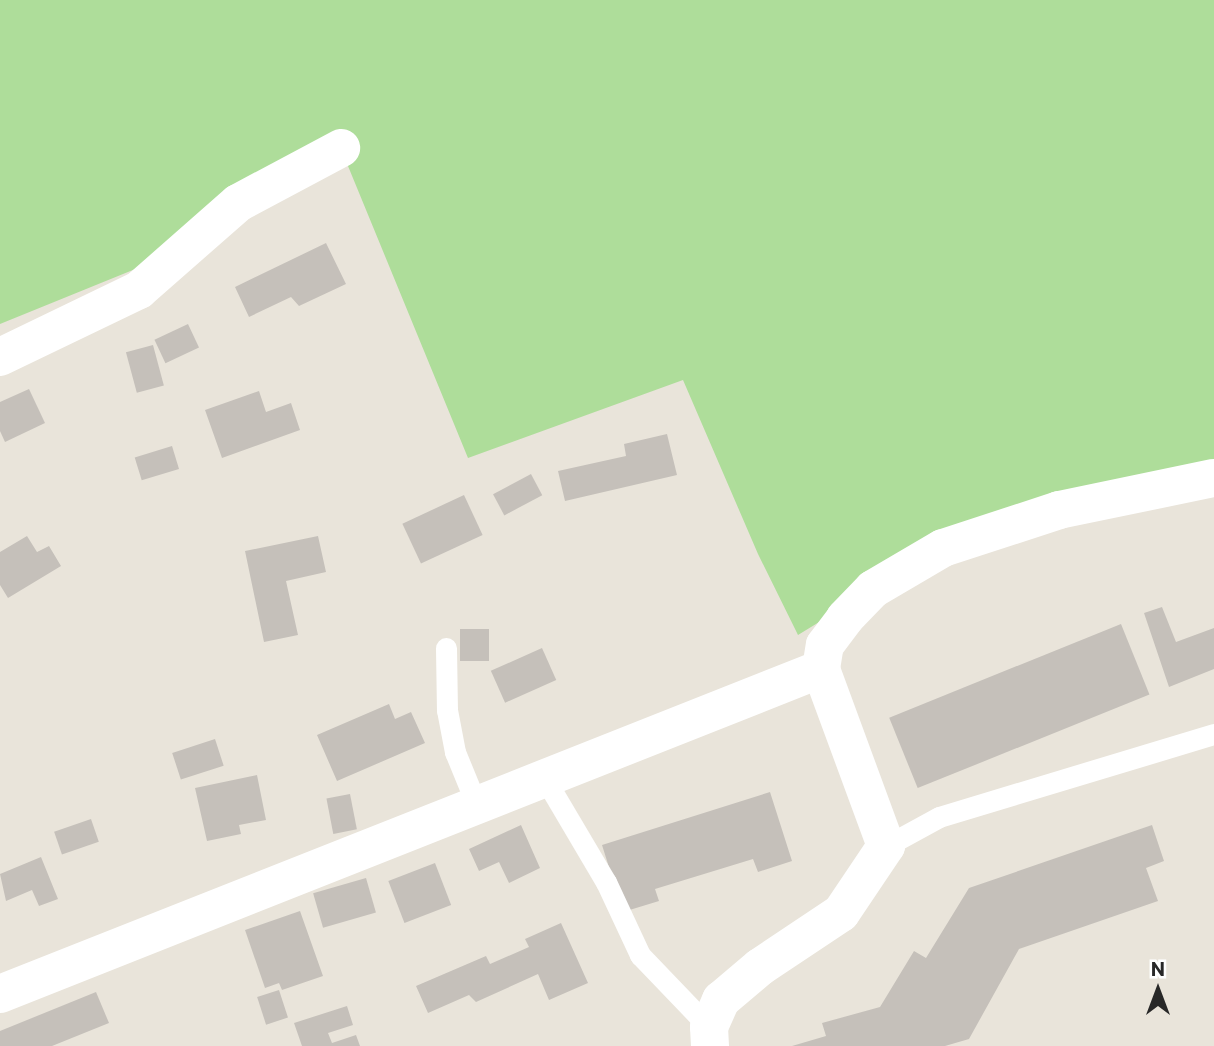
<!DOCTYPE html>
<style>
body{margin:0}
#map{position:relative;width:1214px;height:1046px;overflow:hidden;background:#e9e4da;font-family:Commissioner,sans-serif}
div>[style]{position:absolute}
.green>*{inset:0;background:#aedd9a}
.building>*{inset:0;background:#c5c0ba;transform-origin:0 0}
.service>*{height:21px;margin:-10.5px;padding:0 10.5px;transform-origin:10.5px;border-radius:10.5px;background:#fff}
.minor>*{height:38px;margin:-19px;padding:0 19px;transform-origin:19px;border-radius:19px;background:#fff}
span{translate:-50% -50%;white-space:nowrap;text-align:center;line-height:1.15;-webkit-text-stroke:6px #fff;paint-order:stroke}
.north{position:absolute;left:1123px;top:955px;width:70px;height:70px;-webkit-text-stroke:5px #fff;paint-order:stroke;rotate:0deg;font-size:19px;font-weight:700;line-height:28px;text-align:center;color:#282828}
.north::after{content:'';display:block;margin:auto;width:24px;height:32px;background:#282828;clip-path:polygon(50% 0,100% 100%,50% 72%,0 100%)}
</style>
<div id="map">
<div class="green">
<i style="clip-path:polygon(0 0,1214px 0,1214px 483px,1059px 510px,873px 589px,798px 635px,758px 554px,683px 380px,468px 458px,341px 149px,187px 248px,0 324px)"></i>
</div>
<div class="building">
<i style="clip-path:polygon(326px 243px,346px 284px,299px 306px,291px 297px,249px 317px,235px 287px)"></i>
<i style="left:188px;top:324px;width:26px;height:37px;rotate:65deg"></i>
<i style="left:153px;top:345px;width:42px;height:28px;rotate:75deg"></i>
<i style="clip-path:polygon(29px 389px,45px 423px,5px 442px,0 431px,0 402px)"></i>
<i style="clip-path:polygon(259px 391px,266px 412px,291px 403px,300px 430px,222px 458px,205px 410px)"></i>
<i style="clip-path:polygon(667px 434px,677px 475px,565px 501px,558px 471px,626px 456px,624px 444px)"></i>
<i style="left:172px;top:446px;width:24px;height:39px;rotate:73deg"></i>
<i style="left:531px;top:474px;width:24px;height:43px;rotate:62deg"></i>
<i style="left:464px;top:495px;width:44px;height:68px;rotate:65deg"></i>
<i style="clip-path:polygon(27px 536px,37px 552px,49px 546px,61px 566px,8px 598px,0 585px,0 552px)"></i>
<i style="clip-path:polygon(318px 536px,326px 572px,286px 581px,298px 635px,264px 642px,245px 551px)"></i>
<i style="clip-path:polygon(1162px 607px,1176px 642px,1214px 628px,1214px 669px,1169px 687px,1144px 613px)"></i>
<i style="left:1121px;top:624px;width:76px;height:250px;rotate:68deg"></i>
<i style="left:460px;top:629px;width:29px;height:32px"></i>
<i style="left:542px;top:648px;width:35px;height:56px;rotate:66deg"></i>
<i style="clip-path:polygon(389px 704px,395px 719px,411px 712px,425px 743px,337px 781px,317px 735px)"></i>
<i style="left:215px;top:739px;width:28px;height:45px;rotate:72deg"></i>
<i style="clip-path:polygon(257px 775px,266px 820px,239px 825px,241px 834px,207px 841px,195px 788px)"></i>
<i style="clip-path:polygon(770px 792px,792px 861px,758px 872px,753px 859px,655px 889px,659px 901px,623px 912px,602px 845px)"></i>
<i style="left:350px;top:794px;width:36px;height:24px;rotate:79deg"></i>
<i style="left:91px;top:819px;width:24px;height:39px;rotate:71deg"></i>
<i style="clip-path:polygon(521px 825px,540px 868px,509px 883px,499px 862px,479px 871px,469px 849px)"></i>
<i style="clip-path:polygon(1152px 825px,1164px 861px,1146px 868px,1158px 901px,1019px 949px,969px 1039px,945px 1046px,792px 1046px,826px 1036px,822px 1023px,880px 1007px,914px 951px,926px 958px,969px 888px)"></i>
<i style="clip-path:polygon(41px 857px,58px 899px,39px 906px,32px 890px,6px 901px,0 874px)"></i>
<i style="left:435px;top:863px;width:45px;height:50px;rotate:69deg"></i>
<i style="left:366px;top:878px;width:36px;height:55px;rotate:74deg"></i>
<i style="clip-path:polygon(300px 911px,323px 976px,282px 990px,279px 983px,265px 988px,245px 930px)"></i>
<i style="clip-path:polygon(561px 923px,588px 983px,549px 1000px,538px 974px,476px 1002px,469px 995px,428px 1013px,416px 986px,486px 956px,490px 964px,529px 947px,525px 939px)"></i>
<i style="left:279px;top:990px;width:29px;height:23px;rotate:72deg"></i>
<i style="clip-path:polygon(96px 992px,109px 1023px,52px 1046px,0 1046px,0 1031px)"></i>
<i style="clip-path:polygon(347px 1006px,353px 1025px,328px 1033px,332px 1043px,356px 1035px,360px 1046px,302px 1046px,294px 1023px)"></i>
</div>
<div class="service">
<i style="left:446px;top:648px;width:62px;rotate:89.1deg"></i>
<i style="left:447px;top:710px;width:43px;rotate:79.2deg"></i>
<i style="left:455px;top:752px;width:61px;rotate:67.7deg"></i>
<i style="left:545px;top:779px;width:120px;rotate:59.4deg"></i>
<i style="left:606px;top:882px;width:81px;rotate:65deg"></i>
<i style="left:640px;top:955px;width:100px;rotate:46.2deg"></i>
<i style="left:886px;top:846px;width:60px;rotate:-28.7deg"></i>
<i style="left:939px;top:817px;width:287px;rotate:-16.8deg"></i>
</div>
<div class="minor">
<i style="left:0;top:357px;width:154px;rotate:-25.7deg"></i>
<i style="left:139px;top:290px;width:132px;rotate:-41.3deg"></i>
<i style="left:238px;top:203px;width:117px;rotate:-28.1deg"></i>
<i style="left:0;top:994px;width:883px;rotate:-21.6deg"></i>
<i style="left:710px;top:1046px;width:19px;rotate:-93deg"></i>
<i style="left:709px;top:1027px;width:30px;rotate:-66deg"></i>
<i style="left:721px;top:1000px;width:51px;rotate:-40.2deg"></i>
<i style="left:760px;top:967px;width:97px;rotate:-33.7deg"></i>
<i style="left:841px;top:913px;width:81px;rotate:-56.1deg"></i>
<i style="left:886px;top:846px;width:189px;rotate:-110.2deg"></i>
<i style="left:821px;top:669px;width:24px;rotate:-81deg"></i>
<i style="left:825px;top:645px;width:34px;rotate:-53deg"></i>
<i style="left:845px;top:618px;width:40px;rotate:-46deg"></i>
<i style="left:873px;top:589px;width:81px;rotate:-30.4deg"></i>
<i style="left:943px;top:548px;width:122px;rotate:-18.1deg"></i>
<i style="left:1059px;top:510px;width:158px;rotate:-11.7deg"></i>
</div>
<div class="north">N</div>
</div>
